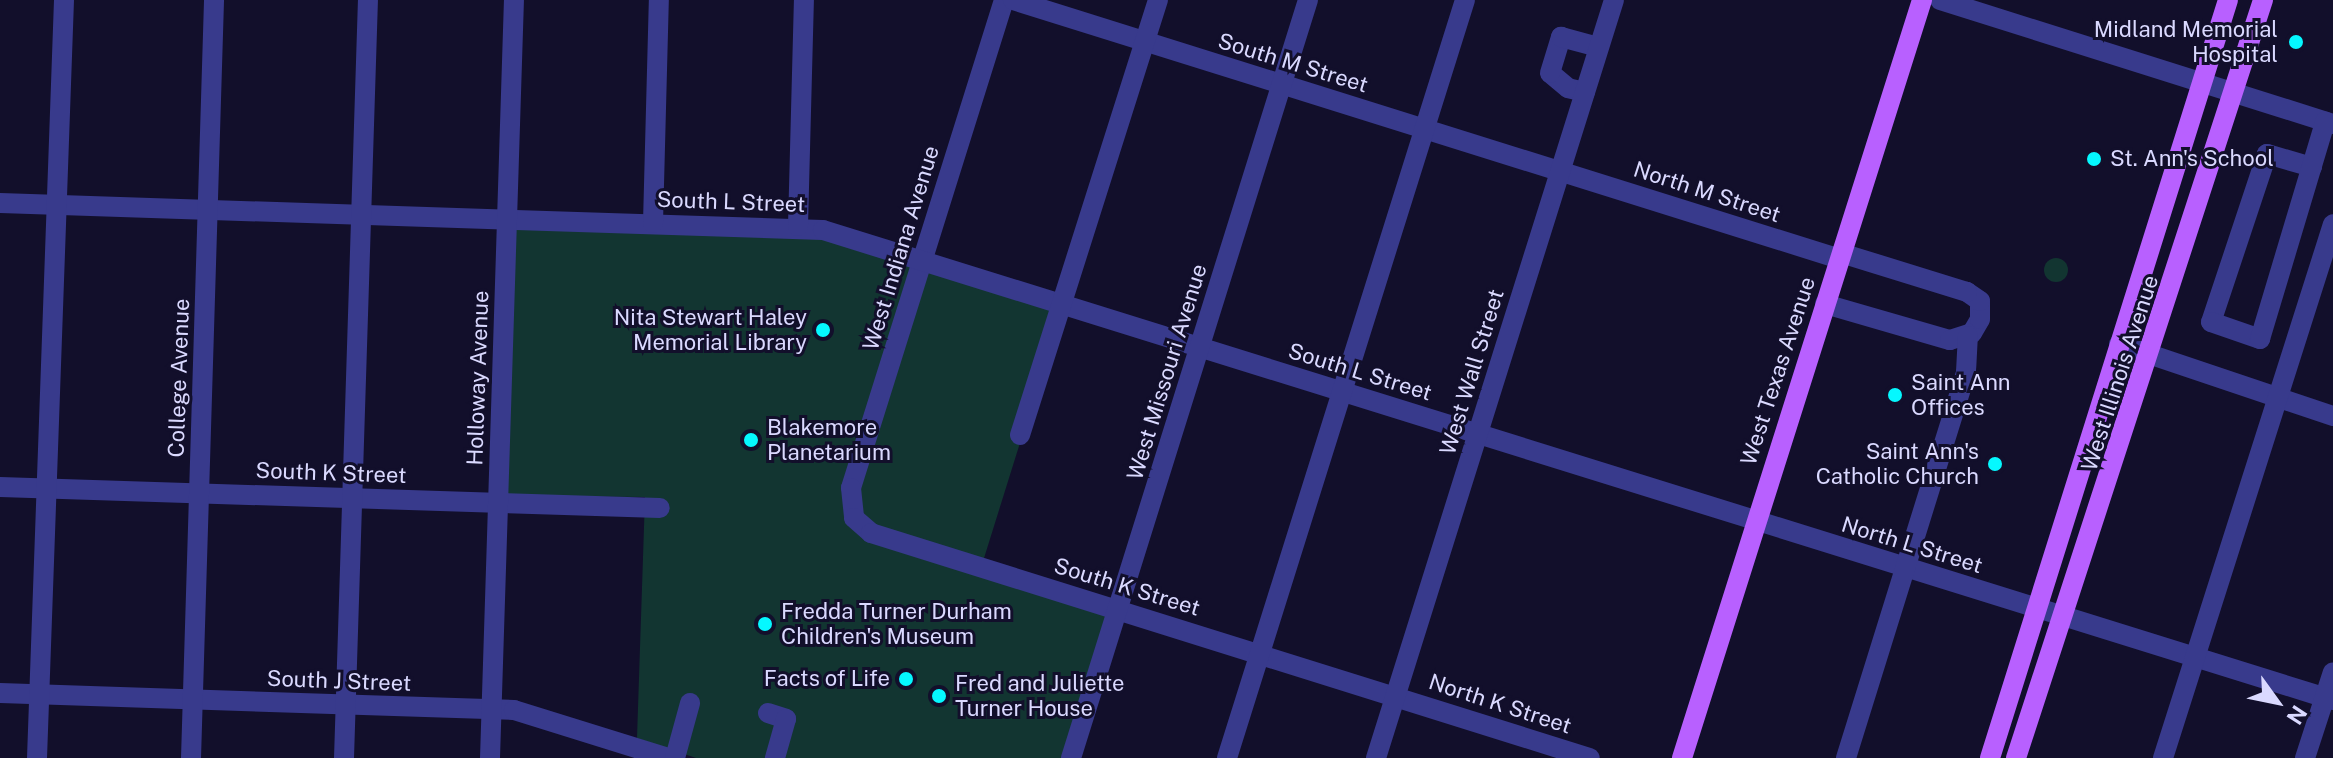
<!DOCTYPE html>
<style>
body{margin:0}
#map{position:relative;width:2333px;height:758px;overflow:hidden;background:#120f2b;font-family:"Public Sans",sans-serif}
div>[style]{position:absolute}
.green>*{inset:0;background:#123531}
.round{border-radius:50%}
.minor>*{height:20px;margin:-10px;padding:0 10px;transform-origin:10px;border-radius:10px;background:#383a8c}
.major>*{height:20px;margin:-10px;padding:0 10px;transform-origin:10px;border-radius:10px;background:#b860ff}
.dots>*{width:22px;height:22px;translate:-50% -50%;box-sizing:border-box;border:4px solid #120f2b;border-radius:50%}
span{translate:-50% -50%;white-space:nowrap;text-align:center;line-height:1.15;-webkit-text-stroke:6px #120f2b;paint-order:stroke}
.poi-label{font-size:22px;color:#dad9ff}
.right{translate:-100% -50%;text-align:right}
.left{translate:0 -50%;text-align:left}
.street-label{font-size:22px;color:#dad9ff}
.north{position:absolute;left:2237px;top:662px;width:80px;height:80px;-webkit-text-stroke:6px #120f2b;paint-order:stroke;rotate:123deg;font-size:22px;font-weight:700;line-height:32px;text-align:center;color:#dad9ff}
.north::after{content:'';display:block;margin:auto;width:28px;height:36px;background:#dad9ff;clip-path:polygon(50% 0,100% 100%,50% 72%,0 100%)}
</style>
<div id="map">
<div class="green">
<i style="clip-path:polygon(515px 227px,822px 236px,1063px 305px,980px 571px,1111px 614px,1065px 758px,696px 758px,637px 738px,645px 497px,504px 496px)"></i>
<i class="round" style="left:2044px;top:258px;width:24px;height:24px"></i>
</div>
<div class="minor">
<i style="left:1004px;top:0;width:511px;rotate:107.41deg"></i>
<i style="left:851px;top:488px;width:30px;rotate:84deg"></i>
<i style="left:854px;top:518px;width:23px;rotate:41deg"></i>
<i style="left:871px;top:533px;width:753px;rotate:17.38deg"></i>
<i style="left:1013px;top:0;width:867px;rotate:17.39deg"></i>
<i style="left:1940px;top:0;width:412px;rotate:17.5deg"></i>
<i style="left:1585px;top:92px;width:17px;rotate:-167deg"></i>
<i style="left:1568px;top:88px;width:23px;rotate:-140deg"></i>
<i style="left:1550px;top:73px;width:38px;rotate:-73deg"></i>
<i style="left:1561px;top:37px;width:39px;rotate:15deg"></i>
<i style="left:2312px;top:167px;width:47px;rotate:-163.9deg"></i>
<i style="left:2267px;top:154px;width:177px;rotate:108.4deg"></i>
<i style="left:2211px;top:322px;width:52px;rotate:19.1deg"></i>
<i style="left:2260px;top:339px;width:227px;rotate:-73.3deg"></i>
<i style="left:0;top:203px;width:823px;rotate:1.88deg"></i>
<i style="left:823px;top:230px;width:1581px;rotate:17.29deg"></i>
<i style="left:653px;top:223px;width:223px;rotate:-88.5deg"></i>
<i style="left:798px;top:226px;width:226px;rotate:-88.5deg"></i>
<i style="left:1825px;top:304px;width:130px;rotate:16.1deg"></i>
<i style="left:1950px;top:340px;width:23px;rotate:-18deg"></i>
<i style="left:1972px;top:333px;width:16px;rotate:-60deg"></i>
<i style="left:1980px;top:319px;width:18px;rotate:-90deg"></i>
<i style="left:1980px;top:301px;width:16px;rotate:-145deg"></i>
<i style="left:1967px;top:292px;width:132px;rotate:-162.8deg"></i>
<i style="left:2119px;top:344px;width:226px;rotate:18.6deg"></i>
<i style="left:1020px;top:435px;width:456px;rotate:-72.4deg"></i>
<i style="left:0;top:487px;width:660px;rotate:1.82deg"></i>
<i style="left:0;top:693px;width:514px;rotate:1.89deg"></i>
<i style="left:514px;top:710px;width:161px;rotate:17.3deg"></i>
<i style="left:768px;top:713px;width:19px;rotate:18deg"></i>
<i style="left:786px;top:719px;width:41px;rotate:105.8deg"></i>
<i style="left:37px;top:758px;width:758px;rotate:-87.96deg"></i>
<i style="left:191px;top:758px;width:758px;rotate:-88.26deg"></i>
<i style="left:344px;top:758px;width:758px;rotate:-88.19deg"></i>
<i style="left:490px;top:758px;width:758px;rotate:-88.19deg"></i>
<i style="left:675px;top:758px;width:57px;rotate:-74.7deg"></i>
<i style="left:1071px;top:758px;width:794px;rotate:-72.64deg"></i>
<i style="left:1227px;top:758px;width:794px;rotate:-72.57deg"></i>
<i style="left:1376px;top:758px;width:794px;rotate:-72.57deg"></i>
<i style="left:1846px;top:758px;width:404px;rotate:-72.7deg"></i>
<i style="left:1966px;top:372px;width:36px;rotate:-87deg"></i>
<i style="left:2163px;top:758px;width:560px;rotate:-72.34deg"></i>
<i style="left:2305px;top:758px;width:90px;rotate:-72deg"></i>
</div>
<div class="major">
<i style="left:1682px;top:758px;width:795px;rotate:-72.43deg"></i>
<i style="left:1990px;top:758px;width:794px;rotate:-72.57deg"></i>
<i style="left:2016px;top:758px;width:797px;rotate:-71.95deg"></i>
</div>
<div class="dots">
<i style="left:2296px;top:42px;background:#05f8ff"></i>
<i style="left:2094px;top:159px;background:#05f8ff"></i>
<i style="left:823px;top:330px;background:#05f8ff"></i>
<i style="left:1895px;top:395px;background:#05f8ff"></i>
<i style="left:751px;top:440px;background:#05f8ff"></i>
<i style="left:1995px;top:464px;background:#05f8ff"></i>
<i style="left:765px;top:624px;background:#05f8ff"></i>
<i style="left:906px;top:679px;background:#05f8ff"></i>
<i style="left:939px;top:696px;background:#05f8ff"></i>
</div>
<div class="poi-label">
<span class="right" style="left:2278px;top:42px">Midland Memorial<br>Hospital</span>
<span class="left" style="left:2110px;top:159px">St. Ann's School</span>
<span class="right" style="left:807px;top:330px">Nita Stewart Haley<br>Memorial Library</span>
<span class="left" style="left:1911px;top:395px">Saint Ann<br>Offices</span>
<span class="left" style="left:767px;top:440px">Blakemore<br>Planetarium</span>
<span class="right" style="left:1979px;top:464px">Saint Ann's<br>Catholic Church</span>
<span class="left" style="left:781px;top:624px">Fredda Turner Durham<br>Children's Museum</span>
<span class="right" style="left:890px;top:679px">Facts of Life</span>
<span class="left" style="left:955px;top:696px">Fred and Juliette<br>Turner House</span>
</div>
<div class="street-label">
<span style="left:1293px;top:63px;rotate:17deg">South M Street</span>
<span style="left:1707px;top:192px;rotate:18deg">North M Street</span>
<span style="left:731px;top:202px;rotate:2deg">South L Street</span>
<span style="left:901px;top:248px;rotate:-73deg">West Indiana Avenue</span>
<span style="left:1778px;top:371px;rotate:-72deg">West Texas Avenue</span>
<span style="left:1167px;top:372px;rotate:-73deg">West Missouri Avenue</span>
<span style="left:1360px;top:372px;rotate:17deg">South L Street</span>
<span style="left:1472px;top:372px;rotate:-73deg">West Wall Street</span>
<span style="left:2120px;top:373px;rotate:-72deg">West Illinois Avenue</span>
<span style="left:179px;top:378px;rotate:-88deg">College Avenue</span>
<span style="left:478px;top:378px;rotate:-88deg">Holloway Avenue</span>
<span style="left:331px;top:473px;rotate:2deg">South K Street</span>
<span style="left:1912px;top:545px;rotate:17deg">North L Street</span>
<span style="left:1127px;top:587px;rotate:17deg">South K Street</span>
<span style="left:339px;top:681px;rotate:2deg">South J Street</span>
<span style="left:1500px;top:704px;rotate:18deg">North K Street</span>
</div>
<div class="north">N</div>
</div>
